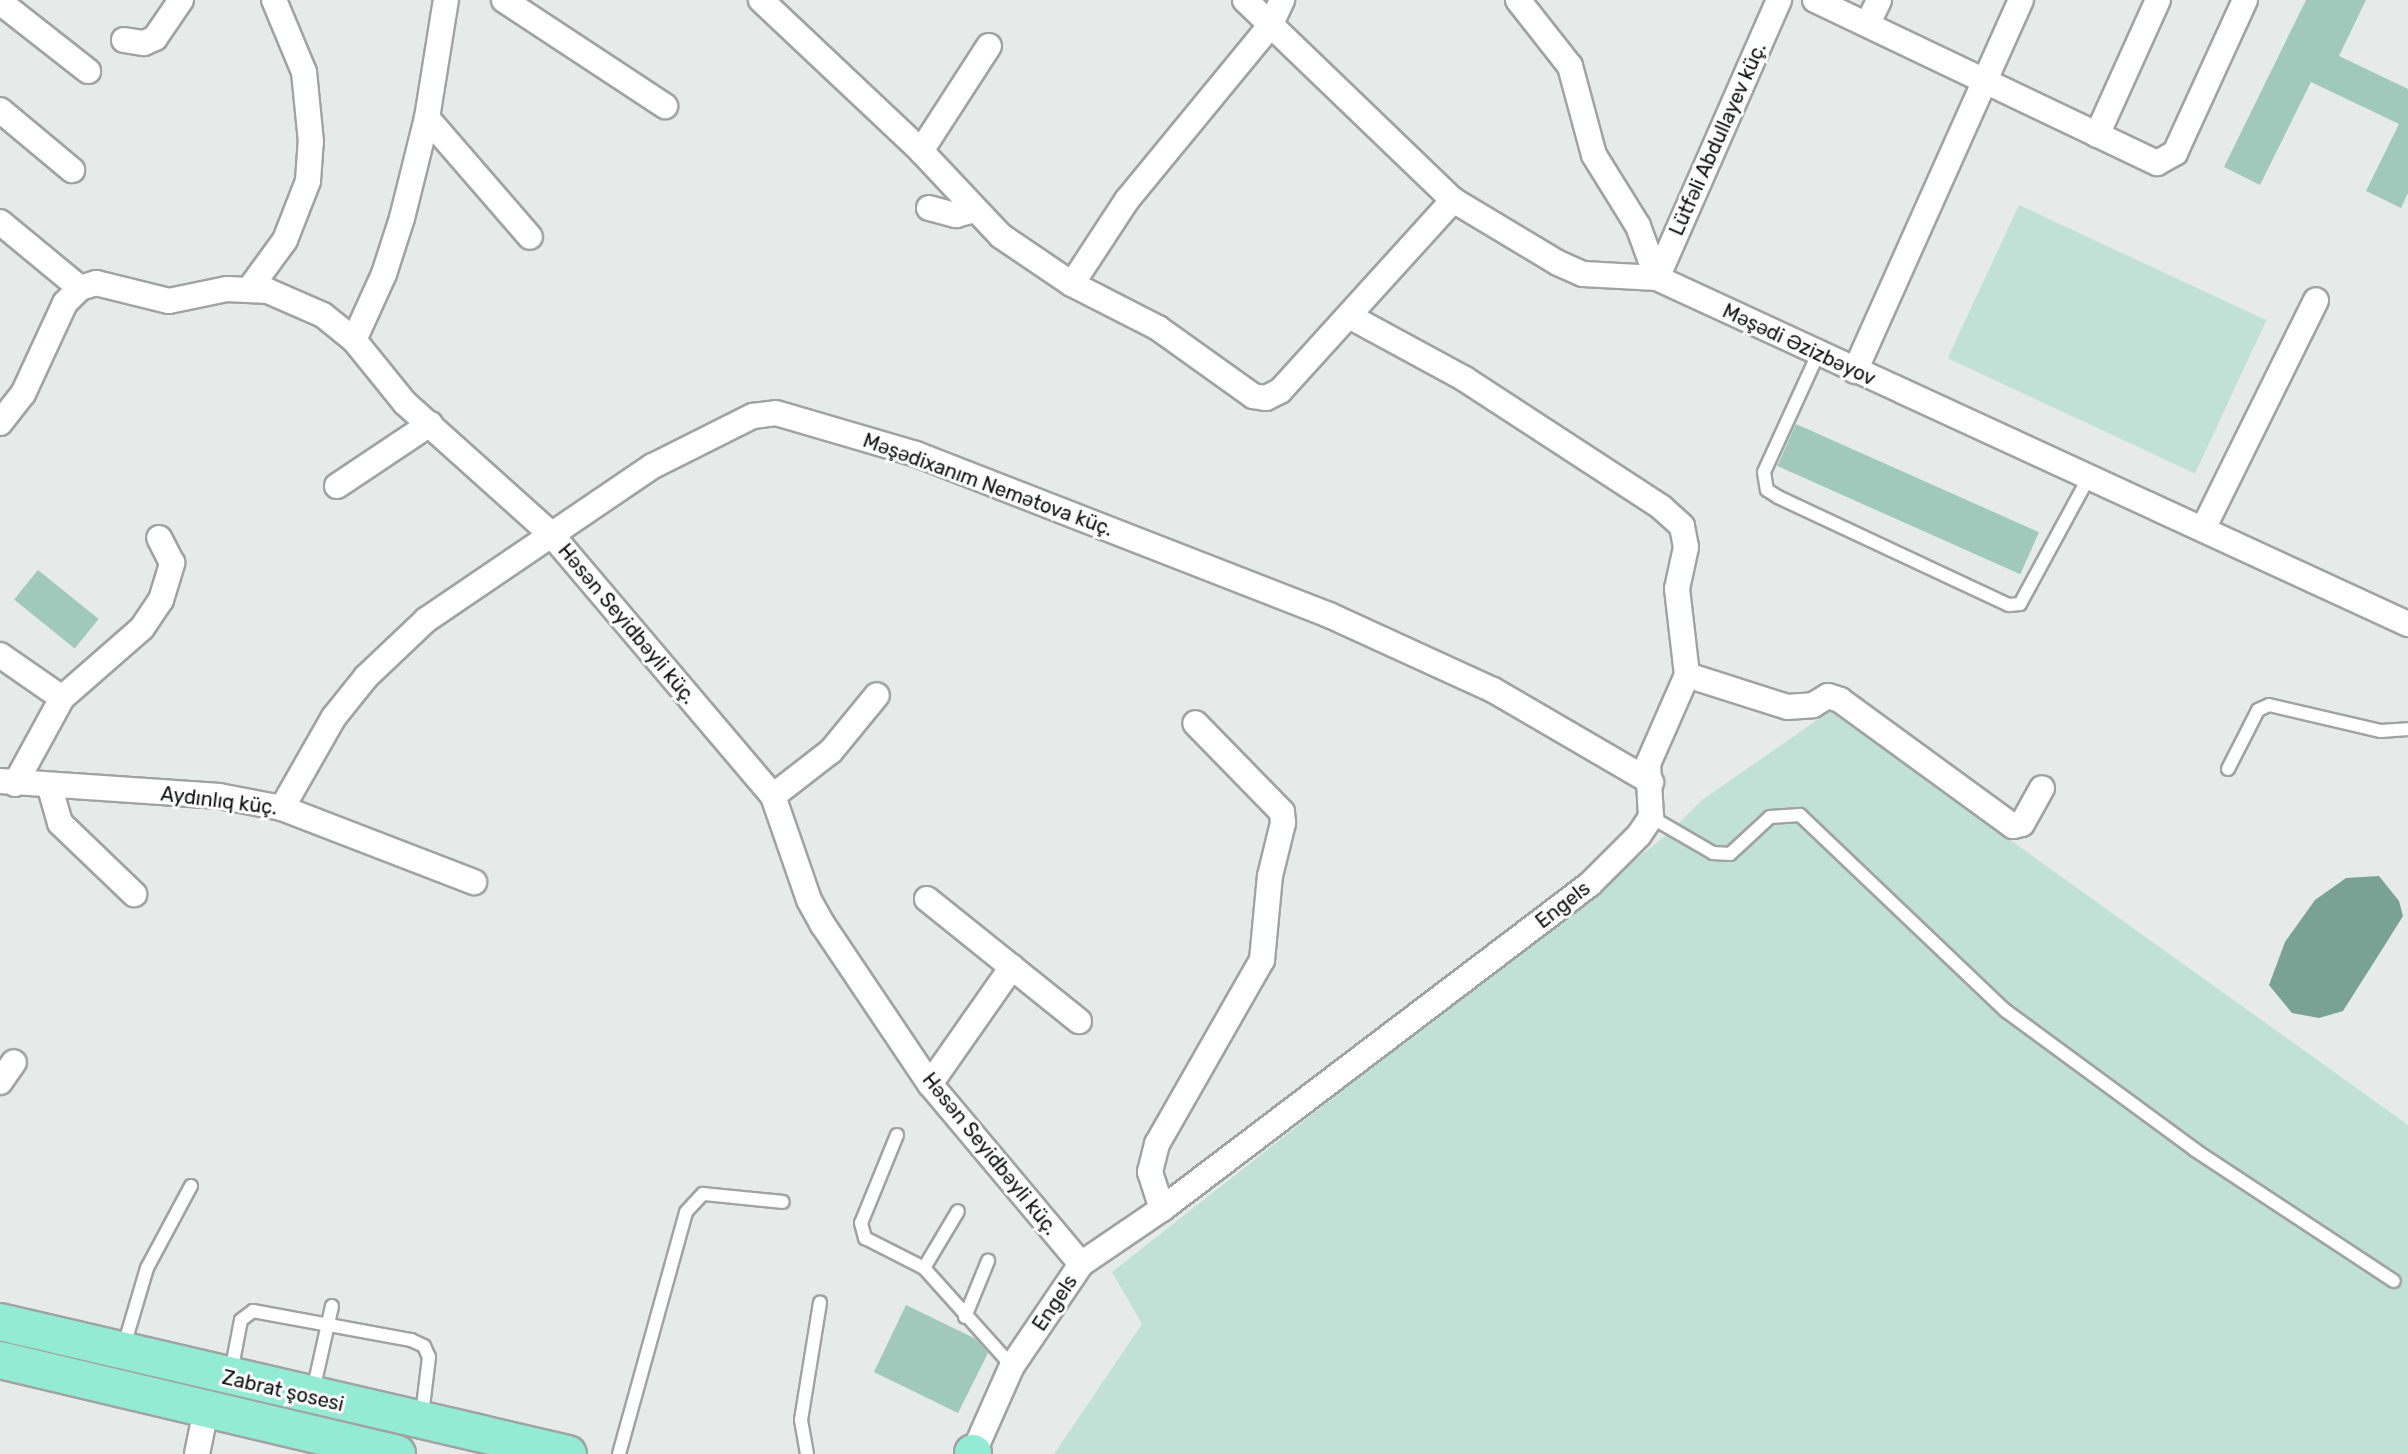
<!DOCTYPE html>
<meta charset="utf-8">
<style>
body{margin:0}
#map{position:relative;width:2408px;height:1454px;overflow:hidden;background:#e6ebe9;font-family:Rubik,sans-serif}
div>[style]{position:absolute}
.green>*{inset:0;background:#c2e1d6;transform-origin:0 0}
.water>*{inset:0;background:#7aa294}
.building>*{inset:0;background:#a0c9bb;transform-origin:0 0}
.roads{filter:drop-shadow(2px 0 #9fa4a2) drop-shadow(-2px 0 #9fa4a2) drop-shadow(0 2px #9fa4a2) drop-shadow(0 -2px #9fa4a2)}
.service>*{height:12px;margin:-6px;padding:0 6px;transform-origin:6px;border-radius:6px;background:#fff}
.minor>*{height:24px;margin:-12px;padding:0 12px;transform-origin:12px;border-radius:12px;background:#fff}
.primary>*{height:36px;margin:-18px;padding:0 18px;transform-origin:18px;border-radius:18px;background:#94ebd4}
span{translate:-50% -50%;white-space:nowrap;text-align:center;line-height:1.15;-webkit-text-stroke:6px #fff;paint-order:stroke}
.street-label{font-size:20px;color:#0d0e0e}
</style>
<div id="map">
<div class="green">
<i style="left:2019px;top:205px;width:273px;height:169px;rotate:25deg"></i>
<i style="clip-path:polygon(1830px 711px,2408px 1125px,2408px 1454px,1054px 1454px,1142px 1324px,1112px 1272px,1669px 833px,1702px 800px)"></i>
</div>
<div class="water">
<i style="clip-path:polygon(2379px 876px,2399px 901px,2403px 916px,2383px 948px,2343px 1011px,2319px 1018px,2292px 1013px,2269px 985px,2285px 942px,2315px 900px,2346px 878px)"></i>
</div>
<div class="building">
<i style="clip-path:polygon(2306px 0,2366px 0,2339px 56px,2408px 89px,2408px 193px,2401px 208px,2366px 191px,2399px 124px,2311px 82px,2260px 185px,2224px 167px)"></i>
<i style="left:1796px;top:424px;width:266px;height:46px;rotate:24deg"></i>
<i style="left:38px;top:570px;width:78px;height:38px;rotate:39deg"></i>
<i style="clip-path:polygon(906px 1305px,976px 1339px,988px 1353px,958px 1413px,874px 1372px)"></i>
</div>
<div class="roads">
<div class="service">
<i style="left:1818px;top:354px;width:130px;rotate:114.6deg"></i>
<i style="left:1764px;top:472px;width:18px;rotate:81deg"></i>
<i style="left:1767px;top:490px;width:13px;rotate:32deg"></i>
<i style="left:1778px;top:497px;width:255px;rotate:25.1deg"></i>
<i style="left:2009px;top:605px;width:11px;rotate:-5deg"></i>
<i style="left:2020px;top:604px;width:142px;rotate:-61.5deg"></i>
<i style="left:2228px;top:769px;width:66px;rotate:-63deg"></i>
<i style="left:2258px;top:710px;width:12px;rotate:-24deg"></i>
<i style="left:2269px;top:705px;width:115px;rotate:13.1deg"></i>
<i style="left:2381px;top:731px;width:27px;rotate:-4deg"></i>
<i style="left:1651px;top:817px;width:72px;rotate:30.1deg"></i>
<i style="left:1713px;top:853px;width:17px;rotate:3deg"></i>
<i style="left:1730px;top:854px;width:54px;rotate:-42.8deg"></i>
<i style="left:1770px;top:817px;width:30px;rotate:-4deg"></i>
<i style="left:1800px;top:815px;width:284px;rotate:43.6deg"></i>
<i style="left:2006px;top:1011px;width:235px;rotate:36.3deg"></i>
<i style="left:2195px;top:1150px;width:238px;rotate:33.4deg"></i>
<i style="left:897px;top:1135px;width:95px;rotate:112.2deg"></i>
<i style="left:861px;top:1223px;width:16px;rotate:75deg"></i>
<i style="left:865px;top:1238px;width:66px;rotate:27deg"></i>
<i style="left:924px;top:1268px;width:132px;rotate:48.1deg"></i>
<i style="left:924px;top:1268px;width:66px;rotate:-59.2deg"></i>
<i style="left:965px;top:1317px;width:61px;rotate:-67.7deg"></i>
<i style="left:123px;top:1349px;width:84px;rotate:-73.5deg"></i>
<i style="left:147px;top:1268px;width:93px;rotate:-61.8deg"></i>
<i style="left:231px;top:1372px;width:53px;rotate:-79.1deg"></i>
<i style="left:241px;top:1320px;width:15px;rotate:-37deg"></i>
<i style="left:253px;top:1311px;width:161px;rotate:10.4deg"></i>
<i style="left:411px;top:1340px;width:14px;rotate:25deg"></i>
<i style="left:424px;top:1346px;width:12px;rotate:66deg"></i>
<i style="left:429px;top:1357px;width:58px;rotate:96.9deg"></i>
<i style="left:313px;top:1391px;width:87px;rotate:-77.4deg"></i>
<i style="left:619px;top:1454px;width:251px;rotate:-74.5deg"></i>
<i style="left:686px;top:1212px;width:25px;rotate:-47deg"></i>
<i style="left:703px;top:1194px;width:80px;rotate:5.7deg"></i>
<i style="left:807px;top:1454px;width:35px;rotate:-100deg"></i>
<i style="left:801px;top:1420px;width:119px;rotate:-80.8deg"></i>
</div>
<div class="minor">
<i style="left:504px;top:0;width:193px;rotate:33.4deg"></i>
<i style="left:761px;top:0;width:220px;rotate:43.3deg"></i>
<i style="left:921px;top:151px;width:117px;rotate:46.7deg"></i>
<i style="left:1001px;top:236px;width:86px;rotate:34.1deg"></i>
<i style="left:1072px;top:284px;width:97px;rotate:27.1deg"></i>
<i style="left:1158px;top:328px;width:117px;rotate:35.6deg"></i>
<i style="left:1253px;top:396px;width:13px;rotate:9deg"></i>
<i style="left:1266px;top:398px;width:16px;rotate:-27deg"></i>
<i style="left:1280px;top:391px;width:258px;rotate:-47.8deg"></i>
<i style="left:1245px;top:0;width:289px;rotate:43.9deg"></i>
<i style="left:1453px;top:200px;width:122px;rotate:31deg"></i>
<i style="left:1558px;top:263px;width:27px;rotate:24deg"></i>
<i style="left:1583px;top:274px;width:74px;rotate:3.1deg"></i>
<i style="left:1657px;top:278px;width:827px;rotate:24.74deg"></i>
<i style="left:1518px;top:0;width:84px;rotate:51.8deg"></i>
<i style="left:1570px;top:66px;width:92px;rotate:74.9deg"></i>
<i style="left:1594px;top:155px;width:84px;rotate:58.2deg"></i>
<i style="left:1638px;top:226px;width:55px;rotate:69.9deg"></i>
<i style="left:1815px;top:0;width:379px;rotate:25.5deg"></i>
<i style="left:2157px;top:163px;width:21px;rotate:-29deg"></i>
<i style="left:2175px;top:153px;width:168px;rotate:-65.4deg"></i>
<i style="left:0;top:2px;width:112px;rotate:38.1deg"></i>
<i style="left:1868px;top:23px;width:25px;rotate:-64deg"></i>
<i style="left:124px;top:40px;width:20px;rotate:9deg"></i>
<i style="left:144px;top:43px;width:12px;rotate:-24deg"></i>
<i style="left:155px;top:38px;width:46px;rotate:-55.6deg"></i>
<i style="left:0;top:110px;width:94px;rotate:39.8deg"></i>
<i style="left:427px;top:118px;width:157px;rotate:49.1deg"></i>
<i style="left:2097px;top:135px;width:148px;rotate:-65.7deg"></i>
<i style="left:921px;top:151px;width:125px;rotate:-57.1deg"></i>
<i style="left:929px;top:208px;width:28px;rotate:15deg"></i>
<i style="left:956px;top:215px;width:20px;rotate:-15deg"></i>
<i style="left:0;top:222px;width:104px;rotate:39.5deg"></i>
<i style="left:80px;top:288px;width:17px;rotate:-17deg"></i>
<i style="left:96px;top:283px;width:75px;rotate:13.9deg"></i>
<i style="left:169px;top:301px;width:59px;rotate:-11.7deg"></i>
<i style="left:227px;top:289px;width:41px;rotate:2.8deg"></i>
<i style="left:268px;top:291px;width:60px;rotate:23.6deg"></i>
<i style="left:323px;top:315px;width:40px;rotate:39deg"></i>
<i style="left:354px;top:340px;width:81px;rotate:51deg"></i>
<i style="left:405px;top:403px;width:195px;rotate:41.9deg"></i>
<i style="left:550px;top:533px;width:345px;rotate:49.7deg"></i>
<i style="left:773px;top:796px;width:110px;rotate:70.9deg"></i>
<i style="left:809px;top:900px;width:29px;rotate:61deg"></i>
<i style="left:823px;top:925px;width:192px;rotate:56.1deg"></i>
<i style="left:930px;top:1084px;width:235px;rotate:50deg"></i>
<i style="left:1657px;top:278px;width:304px;rotate:-66.3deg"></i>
<i style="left:1072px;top:284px;width:100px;rotate:-56.8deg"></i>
<i style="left:1127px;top:200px;width:225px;rotate:-50.6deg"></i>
<i style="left:1270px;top:26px;width:29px;rotate:-65deg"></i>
<i style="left:250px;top:288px;width:59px;rotate:-53.9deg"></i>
<i style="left:285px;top:240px;width:63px;rotate:-68.7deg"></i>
<i style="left:308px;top:181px;width:39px;rotate:-86deg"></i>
<i style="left:311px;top:142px;width:70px;rotate:-95.7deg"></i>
<i style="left:304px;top:72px;width:78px;rotate:-112.6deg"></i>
<i style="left:354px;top:340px;width:72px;rotate:-65.6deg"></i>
<i style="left:384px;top:274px;width:59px;rotate:-72.2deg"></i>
<i style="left:402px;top:218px;width:103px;rotate:-76deg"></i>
<i style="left:427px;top:118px;width:120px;rotate:-80.9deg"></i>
<i style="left:1855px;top:371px;width:406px;rotate:-65.9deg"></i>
<i style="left:0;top:423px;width:37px;rotate:-52deg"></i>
<i style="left:23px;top:394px;width:100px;rotate:-65.2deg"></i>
<i style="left:65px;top:303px;width:21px;rotate:-45deg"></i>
<i style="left:337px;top:486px;width:112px;rotate:-33.7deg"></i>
<i style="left:2203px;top:529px;width:255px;rotate:-63.7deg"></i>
<i style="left:0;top:655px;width:75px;rotate:34.7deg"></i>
<i style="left:1687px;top:675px;width:105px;rotate:17.7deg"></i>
<i style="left:1787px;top:707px;width:26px;rotate:-4deg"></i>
<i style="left:1813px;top:705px;width:17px;rotate:-31deg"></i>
<i style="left:1828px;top:696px;width:13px;rotate:18deg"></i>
<i style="left:1840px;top:700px;width:214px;rotate:36.1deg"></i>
<i style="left:2013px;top:826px;width:9px;rotate:-13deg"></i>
<i style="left:2022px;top:824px;width:41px;rotate:-60.9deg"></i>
<i style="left:0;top:781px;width:220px;rotate:3.9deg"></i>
<i style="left:219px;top:796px;width:64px;rotate:10.8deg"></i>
<i style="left:282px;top:808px;width:206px;rotate:21.1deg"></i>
<i style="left:15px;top:784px;width:98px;rotate:-61.3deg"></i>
<i style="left:62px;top:698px;width:106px;rotate:-41.2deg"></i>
<i style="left:142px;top:628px;width:34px;rotate:-56deg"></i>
<i style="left:161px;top:600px;width:39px;rotate:-73deg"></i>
<i style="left:172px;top:563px;width:28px;rotate:-117deg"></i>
<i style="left:50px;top:788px;width:36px;rotate:74deg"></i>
<i style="left:60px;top:823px;width:103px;rotate:43.8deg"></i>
<i style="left:773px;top:796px;width:73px;rotate:-37.8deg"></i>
<i style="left:831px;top:751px;width:72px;rotate:-50.6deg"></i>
<i style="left:282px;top:808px;width:105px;rotate:-60.3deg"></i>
<i style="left:334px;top:717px;width:51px;rotate:-51.3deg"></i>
<i style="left:366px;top:677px;width:83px;rotate:-43.5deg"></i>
<i style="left:426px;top:620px;width:274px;rotate:-34.2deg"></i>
<i style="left:653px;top:466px;width:112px;rotate:-26.6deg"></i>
<i style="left:753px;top:416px;width:23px;rotate:-7deg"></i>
<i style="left:776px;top:413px;width:146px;rotate:16.3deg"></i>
<i style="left:916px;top:454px;width:443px;rotate:21.3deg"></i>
<i style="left:1329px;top:615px;width:180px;rotate:24.6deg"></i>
<i style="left:1493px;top:690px;width:183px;rotate:30.2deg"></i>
<i style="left:927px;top:899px;width:195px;rotate:38.8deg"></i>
<i style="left:0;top:1082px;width:24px;rotate:-55deg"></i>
<i style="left:930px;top:1084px;width:143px;rotate:-55deg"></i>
<i style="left:1162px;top:1209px;width:39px;rotate:-108deg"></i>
<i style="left:1150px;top:1172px;width:29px;rotate:-76deg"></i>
<i style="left:1157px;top:1144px;width:212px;rotate:-60.3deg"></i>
<i style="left:1262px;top:960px;width:84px;rotate:-84.6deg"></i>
<i style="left:1270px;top:876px;width:55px;rotate:-76.2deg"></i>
<i style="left:1283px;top:823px;width:11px;rotate:-95deg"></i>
<i style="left:1282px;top:812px;width:124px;rotate:-134.3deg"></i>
<i style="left:197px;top:1454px;width:45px;rotate:-78.4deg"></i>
<i style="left:973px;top:1454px;width:96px;rotate:-66.1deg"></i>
<i style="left:1012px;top:1366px;width:123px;rotate:-55.9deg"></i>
<i style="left:1081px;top:1264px;width:98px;rotate:-34.2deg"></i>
<i style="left:1162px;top:1209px;width:537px;rotate:-37.21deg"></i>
<i style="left:1590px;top:884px;width:69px;rotate:-45deg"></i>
<i style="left:1639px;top:835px;width:22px;rotate:-56deg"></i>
<i style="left:1651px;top:817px;width:53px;rotate:-93.2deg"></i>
<i style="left:1648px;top:764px;width:97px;rotate:-66.3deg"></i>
<i style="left:1687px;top:675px;width:87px;rotate:-96.6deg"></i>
<i style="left:1677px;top:589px;width:43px;rotate:-77.9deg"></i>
<i style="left:1686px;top:547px;width:21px;rotate:-101deg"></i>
<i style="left:1682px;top:526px;width:28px;rotate:-138deg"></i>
<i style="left:1661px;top:507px;width:234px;rotate:-146.9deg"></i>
<i style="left:1465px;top:379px;width:130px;rotate:-151.5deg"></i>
</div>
<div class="primary">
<i style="left:0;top:1322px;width:583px;rotate:13.08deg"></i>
<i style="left:0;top:1360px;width:408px;rotate:13.3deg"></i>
<i style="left:973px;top:1454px;width:1px;rotate:-90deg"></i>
</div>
</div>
<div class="street-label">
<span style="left:1718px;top:139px;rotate:-66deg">Lütfəli Abdullayev küç.</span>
<span style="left:1799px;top:345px;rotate:25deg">Məşədi Əzizbəyov</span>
<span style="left:988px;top:485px;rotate:20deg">Məşədixanım Nemətova küç.</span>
<span style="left:627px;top:624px;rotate:50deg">Həsən Seyidbəyli küç.</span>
<span style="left:219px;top:801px;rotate:7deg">Aydınlıq küç.</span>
<span style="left:1563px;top:905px;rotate:-38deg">Engels</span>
<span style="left:990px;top:1154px;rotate:51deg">Həsən Seyidbəyli küç.</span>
<span style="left:1055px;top:1303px;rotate:-56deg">Engels</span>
<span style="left:283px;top:1391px;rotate:13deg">Zabrat şosesi</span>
</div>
</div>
